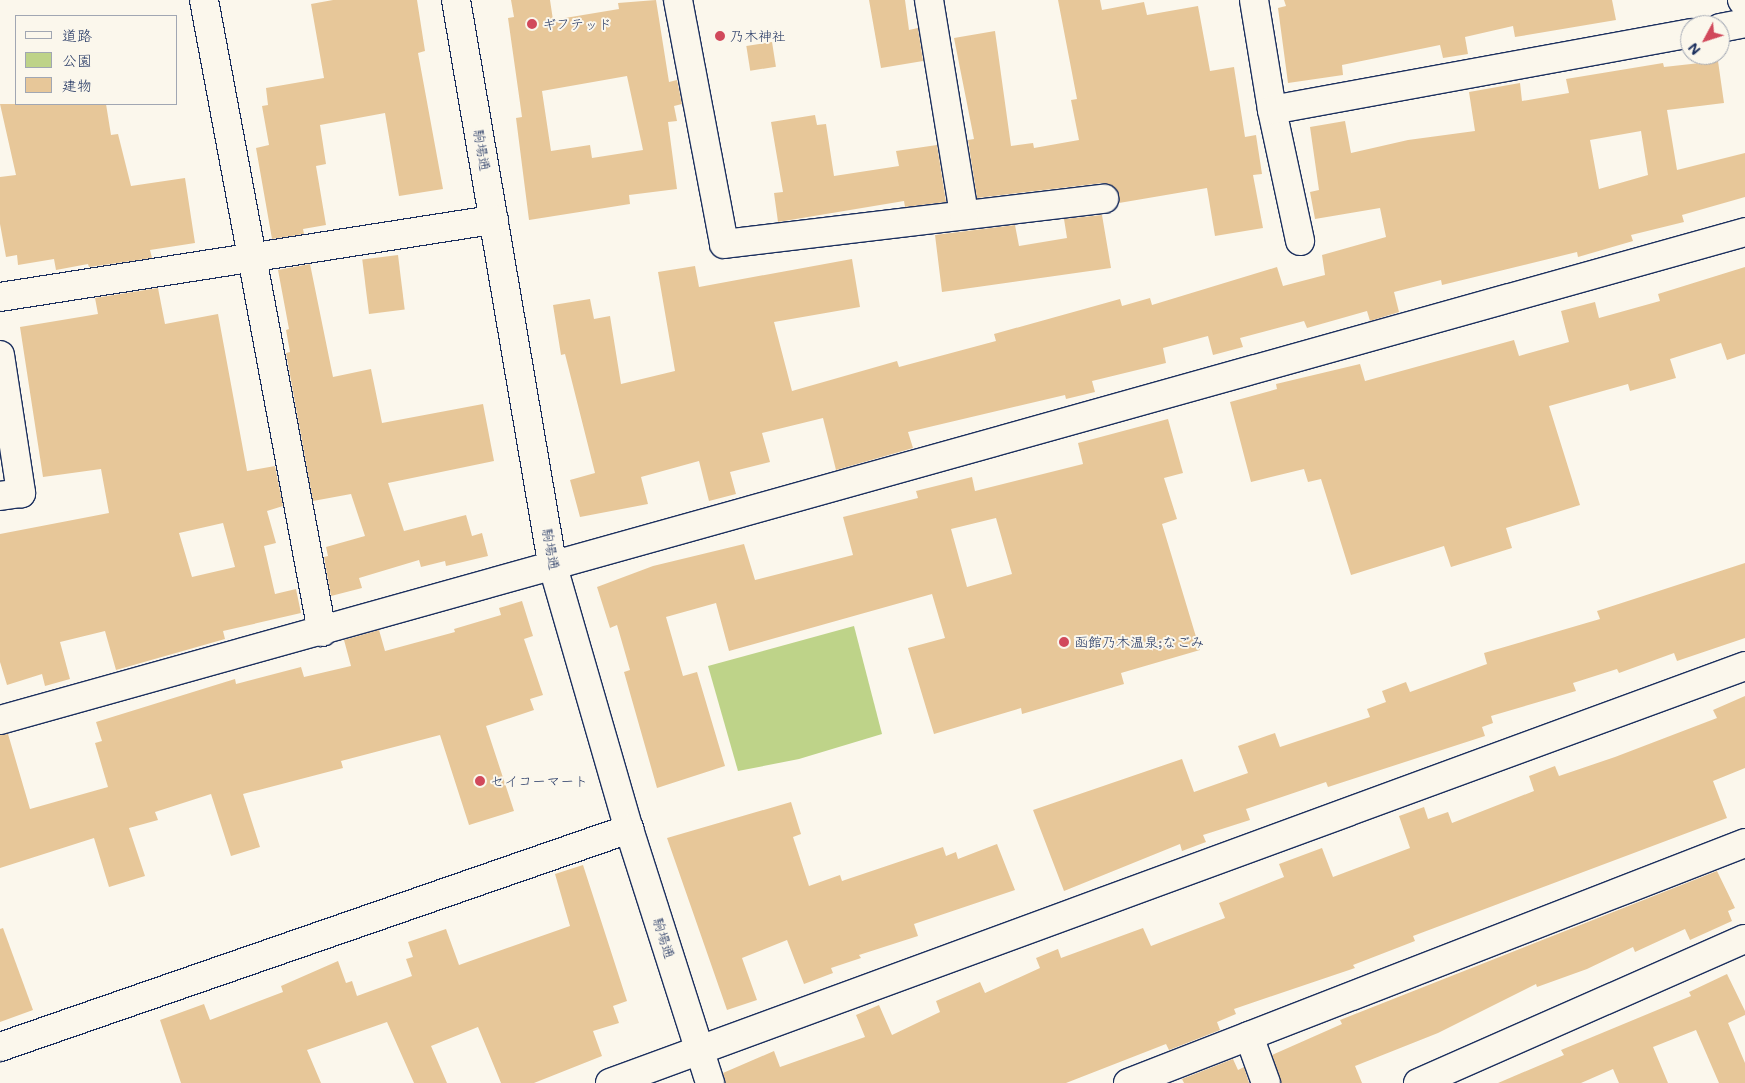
<!DOCTYPE html>
<meta charset="utf-8">
<style>
body{margin:0}
#map{position:relative;width:1745px;height:1083px;overflow:hidden;background:#fbf7ec;font-family:Mali,"Klee One",sans-serif}
div>[style]{position:absolute}
.green>*{inset:0;background:#bed389}
.building>*{inset:0;background:#e7c799;transform-origin:0 0}
.roads{filter:drop-shadow(1px 0 #1b2f5e) drop-shadow(-1px 0 #1b2f5e) drop-shadow(0 1px #1b2f5e) drop-shadow(0 -1px #1b2f5e)}
.minor>*{height:28px;margin:-14px;padding:0 14px;transform-origin:14px;border-radius:14px;background:#fbf7ec}
.dots>*{width:14px;height:14px;translate:-50% -50%;box-sizing:border-box;border:2px solid #fbf7ec;border-radius:50%}
span{translate:-50% -50%;white-space:nowrap;text-align:center;line-height:1.15;-webkit-text-stroke:4px #fbf7ec;paint-order:stroke}
.poi-label{font-size:14px;color:#1b2f5e}
.left{translate:0 -50%;text-align:left}
.street-label{font-size:14px;color:#1b2f5e}
.legend{position:absolute;left:15px;top:15px;width:162px;height:90px;box-sizing:border-box;background:#fbf7ec;border:1px solid #a1a7b3;margin:0;padding:6px 9px;list-style:none;font-size:15px;color:#1b2f5e}
.legend li{display:flex;align-items:center;gap:10px;height:25px}
.legend b{width:25px;border:1px solid #a1a7b3}
.north{position:absolute;left:1680px;top:15px;width:50px;height:50px;box-sizing:border-box;background:#fbf7ec;border:1px solid #a1a7b3;border-radius:50%;rotate:230deg;font-size:14px;font-weight:700;line-height:20px;text-align:center;color:#1b2f5e}
.north::after{content:'';display:block;margin:auto;width:18px;height:22px;background:#d1495b;clip-path:polygon(50% 0,100% 100%,50% 72%,0 100%)}
</style>
<div id="map">
<div class="green">
<i style="clip-path:polygon(854px 626px,882px 734px,799px 759px,738px 771px,708px 666px)"></i>
</div>
<div class="building">
<i style="clip-path:polygon(333px 0,417px 0,425px 51px,418px 53px,443px 189px,399px 196px,385px 113px,320px 125px,326px 164px,316px 166px,326px 225px,303px 229px,304px 234px,272px 239px,256px 148px,269px 145px,262px 106px,268px 105px,266px 88px,324px 78px,311px 4px)"></i>
<i style="clip-path:polygon(evenodd,511px 0,550px 0,553px 20px,619px 9px,618px 3px,656px 0,669px 82px,677px 80px,682px 104px,674px 106px,677px 121px,668px 122px,677px 189px,629px 195px,630px 204px,529px 220px,516px 118px,522px 117px,508px 18px,514px 17px,511px 0,627px 76px,643px 150px,592px 158px,590px 145px,551px 151px,542px 91px,627px 76px)"></i>
<i style="clip-path:polygon(869px 0,905px 0,909px 30px,918px 28px,923px 61px,881px 68px)"></i>
<i style="clip-path:polygon(1058px 0,1100px 0,1102px 10px,1144px 2px,1147px 15px,1198px 6px,1210px 71px,1234px 67px,1245px 137px,1256px 135px,1262px 174px,1253px 175px,1263px 228px,1215px 236px,1207px 188px,1119px 203px,1116px 189px,1103px 183px,977px 198px,968px 140px,974px 139px,954px 38px,995px 31px,1011px 146px,1033px 143px,1034px 148px,1079px 140px,1071px 100px,1077px 99px)"></i>
<i style="clip-path:polygon(1284px 0,1612px 0,1616px 20px,1515px 37px,1513px 26px,1465px 37px,1468px 54px,1443px 58px,1440px 45px,1342px 65px,1343px 75px,1288px 83px,1278px 8px,1286px 6px)"></i>
<i style="left:772px;top:42px;width:25px;height:26px;rotate:81deg"></i>
<i style="clip-path:polygon(evenodd,1718px 61px,1724px 103px,1667px 110px,1677px 170px,1745px 153px,1745px 197px,1682px 215px,1684px 222px,1631px 235px,1633px 241px,1578px 257px,1577px 252px,1442px 285px,1441px 280px,1394px 292px,1399px 312px,1370px 321px,1367px 311px,1307px 328px,1304px 321px,1240px 338px,1243px 347px,1213px 355px,1208px 336px,1163px 348px,1166px 363px,1092px 381px,1095px 392px,1066px 399px,1065px 395px,908px 432px,913px 448px,836px 470px,823px 418px,762px 433px,770px 462px,730px 472px,736px 494px,709px 501px,699px 461px,641px 477px,648px 504px,580px 517px,570px 480px,595px 473px,565px 354px,561px 355px,553px 305px,590px 299px,594px 319px,610px 316px,621px 384px,675px 371px,658px 272px,695px 266px,699px 287px,852px 259px,860px 307px,774px 322px,792px 391px,897px 361px,899px 367px,996px 341px,994px 334px,1120px 299px,1122px 306px,1150px 298px,1152px 305px,1277px 267px,1283px 286px,1325px 275px,1322px 255px,1386px 237px,1380px 208px,1315px 219px,1310px 192px,1319px 190px,1310px 127px,1345px 121px,1351px 153px,1408px 140px,1475px 131px,1469px 92px,1520px 83px,1522px 101px,1569px 93px,1566px 79px,1663px 63px,1664px 67px,1718px 61px,1641px 131px,1648px 175px,1599px 189px,1590px 140px,1641px 131px)"></i>
<i style="clip-path:polygon(0 104px,106px 104px,111px 135px,118px 134px,131px 186px,185px 178px,195px 243px,150px 250px,152px 258px,89px 267px,88px 264px,56px 270px,54px 259px,18px 265px,17px 255px,6px 257px,0 224px,0 177px,16px 175px)"></i>
<i style="clip-path:polygon(815px 115px,817px 125px,826px 124px,834px 176px,899px 166px,896px 151px,937px 145px,946px 202px,905px 207px,904px 201px,778px 222px,774px 193px,783px 192px,771px 122px)"></i>
<i style="clip-path:polygon(1102px 215px,1111px 268px,942px 292px,935px 235px,1015px 225px,1019px 246px,1067px 238px,1064px 219px)"></i>
<i style="left:398px;top:255px;width:55px;height:36px;rotate:83deg"></i>
<i style="clip-path:polygon(310px 264px,333px 377px,371px 369px,382px 423px,483px 404px,494px 461px,388px 483px,404px 531px,466px 515px,472px 536px,482px 533px,488px 556px,446px 566px,445px 561px,421px 567px,419px 560px,359px 578px,362px 588px,331px 596px,324px 557px,328px 556px,326px 547px,365px 536px,351px 494px,313px 501px,286px 353px,290px 352px,286px 330px,289px 329px,278px 270px)"></i>
<i style="clip-path:polygon(1745px 267px,1745px 354px,1727px 360px,1721px 343px,1670px 359px,1676px 378px,1630px 391px,1628px 384px,1549px 406px,1580px 505px,1506px 528px,1512px 548px,1451px 567px,1444px 546px,1351px 575px,1321px 479px,1308px 482px,1304px 469px,1251px 482px,1230px 402px,1277px 389px,1276px 384px,1360px 364px,1365px 381px,1514px 340px,1519px 356px,1569px 342px,1561px 311px,1595px 302px,1599px 318px,1660px 301px,1658px 294px)"></i>
<i style="clip-path:polygon(evenodd,158px 288px,165px 324px,218px 314px,247px 471px,275px 466px,283px 506px,267px 511px,276px 543px,264px 546px,275px 594px,296px 589px,301px 613px,223px 631px,225px 639px,116px 670px,105px 631px,60px 642px,70px 679px,45px 686px,42px 674px,7px 685px,0 662px,0 534px,109px 513px,101px 469px,43px 477px,20px 327px,98px 314px,95px 298px,158px 288px,223px 523px,235px 567px,192px 577px,179px 533px,223px 523px)"></i>
<i style="clip-path:polygon(evenodd,1168px 419px,1183px 473px,1164px 478px,1177px 519px,1162px 524px,1200px 650px,1121px 673px,1124px 684px,1022px 714px,1021px 708px,934px 734px,908px 648px,945px 638px,932px 594px,729px 651px,716px 603px,666px 617px,683px 676px,697px 672px,725px 766px,657px 788px,624px 672px,630px 670px,617px 625px,610px 628px,597px 587px,653px 566px,744px 544px,755px 580px,853px 555px,843px 517px,918px 498px,916px 491px,972px 477px,975px 491px,1083px 464px,1078px 443px,1168px 419px,996px 518px,1012px 574px,967px 587px,951px 529px,996px 518px)"></i>
<i style="clip-path:polygon(1745px 563px,1745px 638px,1677px 661px,1674px 653px,1619px 673px,1617px 669px,1573px 683px,1576px 691px,1491px 716px,1493px 723px,1482px 727px,1485px 736px,1328px 787px,1326px 782px,1246px 809px,1250px 820px,1203px 835px,1206px 842px,1182px 851px,1180px 844px,1064px 891px,1033px 810px,1182px 759px,1194px 792px,1248px 773px,1238px 746px,1275px 733px,1280px 747px,1370px 717px,1367px 709px,1386px 702px,1382px 691px,1406px 682px,1410px 692px,1487px 664px,1484px 653px,1600px 619px,1597px 611px)"></i>
<i style="clip-path:polygon(522px 601px,533px 636px,524px 639px,543px 695px,530px 699px,534px 710px,486px 726px,514px 811px,469px 825px,440px 735px,341px 761px,343px 768px,243px 794px,260px 847px,231px 856px,211px 794px,155px 812px,158px 820px,129px 828px,145px 876px,109px 887px,94px 838px,0 868px,0 735px,8px 734px,30px 809px,108px 787px,95px 743px,102px 741px,96px 722px,235px 679px,236px 684px,301px 667px,304px 677px,351px 666px,344px 640px,379px 630px,385px 651px,455px 632px,454px 629px,501px 615px,499px 608px)"></i>
<i style="clip-path:polygon(1745px 696px,1745px 768px,1713px 781px,1727px 818px,1413px 936px,1415px 941px,1353px 965px,1355px 968px,1234px 1009px,1236px 1014px,1217px 1022px,1220px 1030px,1169px 1050px,1166px 1044px,1066px 1083px,725px 1083px,723px 1073px,774px 1051px,780px 1067px,865px 1037px,856px 1015px,879px 1005px,892px 1035px,940px 1012px,936px 1001px,980px 982px,985px 993px,1040px 968px,1036px 958px,1058px 949px,1061px 958px,1143px 928px,1151px 946px,1225px 918px,1219px 903px,1284px 877px,1279px 864px,1322px 848px,1333px 877px,1410px 848px,1399px 816px,1424px 807px,1428px 819px,1448px 812px,1452px 823px,1534px 791px,1529px 776px,1555px 766px,1559px 776px,1615px 757px,1717px 718px,1713px 710px)"></i>
<i style="clip-path:polygon(791px 802px,801px 834px,793px 837px,809px 886px,840px 875px,842px 881px,943px 847px,946px 856px,956px 852px,958px 859px,997px 844px,1015px 890px,914px 924px,918px 936px,859px 955px,861px 958px,831px 968px,833px 973px,804px 984px,787px 940px,742px 958px,757px 1000px,727px 1010px,667px 838px)"></i>
<i style="clip-path:polygon(583px 865px,627px 1001px,613px 1006px,619px 1023px,593px 1031px,602px 1056px,534px 1083px,501px 1083px,478px 1027px,431px 1046px,447px 1083px,414px 1083px,387px 1022px,307px 1050px,321px 1083px,181px 1083px,160px 1020px,204px 1004px,210px 1020px,283px 992px,281px 986px,338px 961px,346px 983px,352px 981px,357px 996px,412px 976px,406px 959px,413px 957px,408px 942px,446px 929px,459px 965px,570px 926px,555px 874px)"></i>
<i style="clip-path:polygon(1717px 871px,1735px 908px,1728px 911px,1732px 921px,1690px 940px,1685px 929px,1635px 952px,1633px 947px,1587px 969px,1537px 987px,1536px 984px,1438px 1033px,1355px 1066px,1362px 1083px,1281px 1083px,1272px 1055px,1342px 1024px,1340px 1020px)"></i>
<i style="clip-path:polygon(3px 928px,33px 1010px,0 1022px,0 929px)"></i>
<i style="clip-path:polygon(1727px 974px,1745px 1011px,1745px 1015px,1728px 1023px,1745px 1063px,1745px 1083px,1719px 1083px,1696px 1030px,1653px 1047px,1668px 1083px,1619px 1083px,1613px 1069px,1581px 1083px,1498px 1083px,1564px 1055px,1561px 1050px,1691px 996px,1689px 992px)"></i>
<i style="clip-path:polygon(1233px 1059px,1238px 1070px,1244px 1067px,1249px 1083px,1184px 1083px,1182px 1079px)"></i>
</div>
<div class="roads">
<div class="minor">
<i style="left:204px;top:0;width:643px;rotate:79.42deg"></i>
<i style="left:456px;top:0;width:571px;rotate:80.32deg"></i>
<i style="left:552px;top:563px;width:277px;rotate:73.9deg"></i>
<i style="left:629px;top:829px;width:267px;rotate:72.3deg"></i>
<i style="left:678px;top:0;width:248px;rotate:79.3deg"></i>
<i style="left:724px;top:244px;width:383px;rotate:-6.8deg"></i>
<i style="left:929px;top:0;width:217px;rotate:80.7deg"></i>
<i style="left:1254px;top:0;width:111px;rotate:80.7deg"></i>
<i style="left:1272px;top:110px;width:134px;rotate:77.9deg"></i>
<i style="left:1742px;top:0;width:5px;rotate:53deg"></i>
<i style="left:1720px;top:28px;width:25px;rotate:-11deg"></i>
<i style="left:1272px;top:110px;width:425px;rotate:-10.4deg"></i>
<i style="left:0;top:297px;width:500px;rotate:-8.9deg"></i>
<i style="left:0;top:355px;width:140px;rotate:81.3deg"></i>
<i style="left:21px;top:493px;width:21px;rotate:172deg"></i>
<i style="left:0;top:720px;width:1812px;rotate:-15.62deg"></i>
<i style="left:1249px;top:1036px;width:50px;rotate:70.1deg"></i>
<i style="left:0;top:1047px;width:666px;rotate:-19.12deg"></i>
<i style="left:610px;top:1083px;width:1209px;rotate:-20.17deg"></i>
<i style="left:1128px;top:1083px;width:662px;rotate:-21.25deg"></i>
<i style="left:1418px;top:1083px;width:357px;rotate:-23.8deg"></i>
</div>
</div>
<div class="dots">
<i style="left:532px;top:24px;background:#d1495b"></i>
<i style="left:720px;top:36px;background:#d1495b"></i>
<i style="left:1064px;top:642px;background:#d1495b"></i>
<i style="left:480px;top:781px;background:#d1495b"></i>
</div>
<div class="poi-label">
<span class="left" style="left:542px;top:24px">ギフテッド</span>
<span class="left" style="left:730px;top:36px">乃木神社</span>
<span class="left" style="left:1074px;top:642px">函館乃木温泉;なごみ</span>
<span class="left" style="left:490px;top:781px">セイコーマート</span>
</div>
<div class="street-label">
<span style="left:482px;top:150px;rotate:80deg">駒場通</span>
<span style="left:551px;top:549px;rotate:79deg">駒場通</span>
<span style="left:664px;top:938px;rotate:72deg">駒場通</span>
</div>
<ul class="legend">
<li><b style="height:6px;background:#fbf7ec"></b>道路</li>
<li><b style="height:14px;background:#bed389"></b>公園</li>
<li><b style="height:14px;background:#e7c799"></b>建物</li>
</ul>
<div class="north">N</div>
</div>
